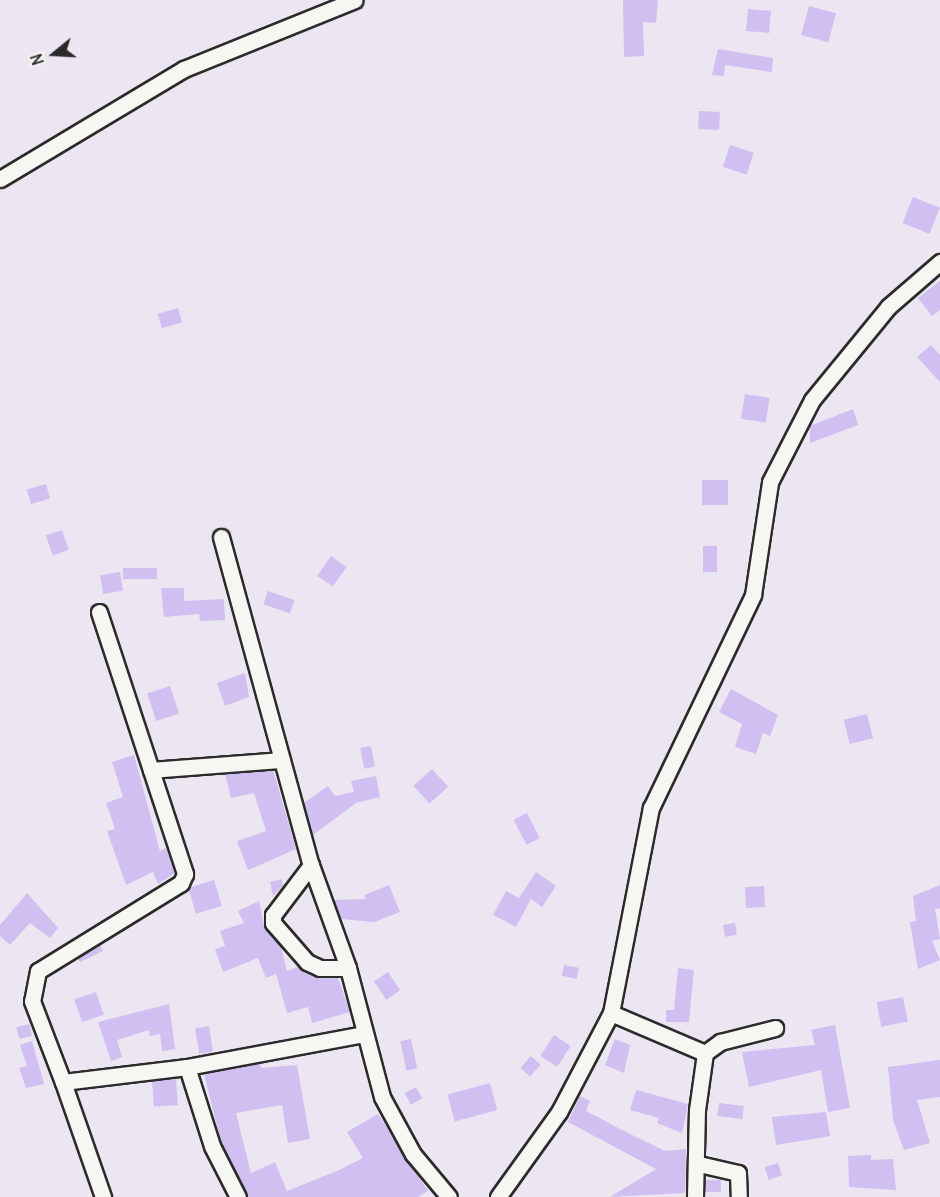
<!DOCTYPE html>
<style>
body{margin:0}
#map{position:relative;width:940px;height:1197px;overflow:hidden;background:#ebe6f1;font-family:Delius,sans-serif}
div>[style]{position:absolute}
.building>*{inset:0;background:#d0bff0;transform-origin:0 0}
.roads{filter:drop-shadow(2px 0 #2b2b2b) drop-shadow(-2px 0 #2b2b2b) drop-shadow(0 2px #2b2b2b) drop-shadow(0 -2px #2b2b2b)}
.street>*{height:15px;margin:-7.5px;padding:0 7.5px;transform-origin:7.5px;border-radius:7.5px;background:#f6f6f2}
span{translate:-50% -50%;white-space:nowrap;text-align:center;line-height:1.15;-webkit-text-stroke:4.5px #f6f6f2;paint-order:stroke}
.north{position:absolute;left:24px;top:24px;width:60px;height:60px;-webkit-text-stroke:4px #f6f6f2;paint-order:stroke;rotate:252deg;font-size:16px;font-weight:700;line-height:24px;text-align:center;color:#2b2b2b}
.north::after{content:'';display:block;margin:auto;width:21px;height:27px;background:#2b2b2b;clip-path:polygon(50% 0,100% 100%,50% 72%,0 100%)}
</style>
<div id="map">
<div class="building">
<i style="clip-path:polygon(623px 0,658px 0,656px 23px,643px 22px,644px 56px,624px 57px)"></i>
<i style="left:809px;top:6px;width:28px;height:30px;rotate:15deg"></i>
<i style="left:748px;top:9px;width:23px;height:22px;rotate:5deg"></i>
<i style="clip-path:polygon(718px 49px,773px 58px,772px 72px,725px 65px,724px 76px,712px 75px)"></i>
<i style="left:699px;top:111px;width:21px;height:18px;rotate:3deg"></i>
<i style="left:730px;top:145px;width:25px;height:23px;rotate:18deg"></i>
<i style="left:913px;top:197px;width:29px;height:28px;rotate:22deg"></i>
<i style="clip-path:polygon(940px 281px,940px 310px,932px 316px,918px 298px)"></i>
<i style="left:178px;top:308px;width:15px;height:21px;rotate:74deg"></i>
<i style="clip-path:polygon(931px 345px,940px 355px,940px 382px,917px 357px)"></i>
<i style="left:745px;top:394px;width:25px;height:25px;rotate:9deg"></i>
<i style="clip-path:polygon(853px 409px,858px 425px,810px 443px,810px 426px)"></i>
<i style="left:702px;top:480px;width:26px;height:25px"></i>
<i style="left:46px;top:484px;width:15px;height:20px;rotate:74deg"></i>
<i style="left:62px;top:530px;width:21px;height:17px;rotate:71deg"></i>
<i style="left:703px;top:546px;width:14px;height:26px"></i>
<i style="left:331px;top:556px;width:19px;height:24px;rotate:35deg"></i>
<i style="left:157px;top:568px;width:11px;height:34px;rotate:90deg"></i>
<i style="left:120px;top:572px;width:19px;height:20px;rotate:81deg"></i>
<i style="clip-path:polygon(161px 588px,184px 588px,184px 601px,224px 599px,225px 620px,200px 621px,199px 614px,164px 617px)"></i>
<i style="left:268px;top:591px;width:28px;height:14px;rotate:19deg"></i>
<i style="clip-path:polygon(245px 673px,249px 697px,225px 706px,217px 683px)"></i>
<i style="left:170px;top:686px;width:29px;height:24px;rotate:72deg"></i>
<i style="clip-path:polygon(731px 689px,778px 715px,770px 736px,763px 733px,756px 754px,735px 747px,742px 724px,719px 712px)"></i>
<i style="left:867px;top:714px;width:25px;height:24px;rotate:76deg"></i>
<i style="left:371px;top:746px;width:21px;height:11px;rotate:79deg"></i>
<i style="clip-path:polygon(134px 755px,160px 851px,166px 848px,175px 873px,158px 884px,153px 872px,126px 885px,107px 831px,115px 829px,106px 803px,123px 797px,112px 762px)"></i>
<i style="left:432px;top:769px;width:24px;height:25px;rotate:48deg"></i>
<i style="clip-path:polygon(273px 770px,296px 849px,248px 870px,237px 841px,266px 831px,254px 793px,231px 798px,225px 774px)"></i>
<i style="clip-path:polygon(376px 776px,380px 797px,356px 803px,313px 835px,304px 803px,328px 786px,335px 796px,354px 792px,351px 781px)"></i>
<i style="left:527px;top:813px;width:28px;height:15px;rotate:63deg"></i>
<i style="clip-path:polygon(536px 872px,556px 886px,542px 907px,531px 899px,516px 927px,493px 915px,506px 891px,519px 898px)"></i>
<i style="clip-path:polygon(282px 879px,283px 886px,273px 896px,270px 882px)"></i>
<i style="left:214px;top:880px;width:27px;height:27px;rotate:73deg"></i>
<i style="clip-path:polygon(389px 885px,400px 912px,374px 922px,341px 919px,334px 900px,366px 899px,364px 895px)"></i>
<i style="clip-path:polygon(940px 885px,940px 908px,935px 909px,940px 939px,932px 941px,940px 960px,918px 969px,910px 922px,916px 921px,913px 896px)"></i>
<i style="left:764px;top:886px;width:21px;height:19px;rotate:87deg"></i>
<i style="clip-path:polygon(27px 893px,58px 928px,50px 938px,30px 923px,10px 945px,0 936px,0 925px)"></i>
<i style="clip-path:polygon(259px 901px,265px 929px,281px 947px,287px 971px,298px 967px,316px 977px,338px 978px,350px 1012px,312px 1023px,308px 1007px,287px 1013px,276px 974px,266px 978px,258px 958px,223px 972px,215px 949px,225px 946px,220px 931px,244px 923px,238px 911px)"></i>
<i style="left:735px;top:923px;width:12px;height:12px;rotate:81deg"></i>
<i style="clip-path:polygon(100px 944px,103px 951px,80px 962px,78px 958px)"></i>
<i style="left:564px;top:965px;width:15px;height:11px;rotate:11deg"></i>
<i style="clip-path:polygon(678px 968px,694px 970px,689px 1022px,666px 1022px,666px 1010px,674px 1010px)"></i>
<i style="left:388px;top:972px;width:22px;height:17px;rotate:56deg"></i>
<i style="left:96px;top:992px;width:24px;height:23px;rotate:71deg"></i>
<i style="left:903px;top:997px;width:25px;height:27px;rotate:79deg"></i>
<i style="clip-path:polygon(169px 1004px,175px 1049px,162px 1051px,160px 1034px,150px 1036px,149px 1030px,117px 1040px,122px 1057px,111px 1061px,98px 1022px)"></i>
<i style="left:29px;top:1024px;width:12px;height:13px;rotate:76deg"></i>
<i style="clip-path:polygon(835px 1025px,850px 1108px,828px 1112px,821px 1070px,749px 1087px,742px 1052px,815px 1045px,811px 1030px)"></i>
<i style="left:209px;top:1026px;width:26px;height:14px;rotate:81deg"></i>
<i style="left:554px;top:1035px;width:20px;height:25px;rotate:33deg"></i>
<i style="left:411px;top:1039px;width:30px;height:11px;rotate:78deg"></i>
<i style="clip-path:polygon(615px 1039px,630px 1045px,624px 1073px,605px 1065px)"></i>
<i style="clip-path:polygon(32px 1041px,44px 1084px,26px 1088px,19px 1068px,27px 1066px,20px 1045px)"></i>
<i style="left:531px;top:1056px;width:13px;height:16px;rotate:42deg"></i>
<i style="clip-path:polygon(940px 1060px,940px 1097px,917px 1100px,930px 1143px,904px 1150px,893px 1120px,888px 1067px)"></i>
<i style="clip-path:polygon(260px 1063px,261px 1068px,297px 1065px,310px 1139px,288px 1143px,282px 1105px,236px 1113px,251px 1173px,275px 1162px,287px 1191px,337px 1171px,363px 1158px,347px 1132px,378px 1114px,428px 1191px,418px 1197px,248px 1197px,221px 1142px,204px 1074px)"></i>
<i style="left:176px;top:1079px;width:26px;height:24px;rotate:86deg"></i>
<i style="left:490px;top:1083px;width:28px;height:44px;rotate:75deg"></i>
<i style="left:416px;top:1087px;width:13px;height:13px;rotate:61deg"></i>
<i style="clip-path:polygon(636px 1090px,688px 1104px,682px 1133px,657px 1123px,659px 1118px,630px 1110px)"></i>
<i style="clip-path:polygon(580px 1096px,590px 1101px,586px 1111px,624px 1131px,665px 1151px,686px 1149px,685px 1193px,610px 1197px,656px 1169px,568px 1122px)"></i>
<i style="left:719px;top:1103px;width:25px;height:13px;rotate:7deg"></i>
<i style="clip-path:polygon(826px 1112px,830px 1136px,776px 1145px,772px 1117px)"></i>
<i style="clip-path:polygon(871px 1155px,871px 1160px,893px 1159px,896px 1190px,849px 1187px,848px 1156px)"></i>
<i style="left:778px;top:1163px;width:13px;height:14px;rotate:72deg"></i>
<i style="left:705px;top:1180px;width:16px;height:12px"></i>
</div>
<div class="roads">
<div class="street">
<i style="left:0;top:179px;width:214px;rotate:-30.9deg"></i>
<i style="left:184px;top:69px;width:184px;rotate:-22deg"></i>
<i style="left:221px;top:537px;width:340px;rotate:74.7deg"></i>
<i style="left:311px;top:865px;width:109px;rotate:70.2deg"></i>
<i style="left:348px;top:968px;width:133px;rotate:75.2deg"></i>
<i style="left:382px;top:1097px;width:65px;rotate:61.5deg"></i>
<i style="left:413px;top:1154px;width:56px;rotate:50.1deg"></i>
<i style="left:99px;top:612px;width:276px;rotate:71.8deg"></i>
<i style="left:185px;top:874px;width:10px;rotate:114deg"></i>
<i style="left:181px;top:883px;width:168px;rotate:148.4deg"></i>
<i style="left:38px;top:971px;width:31px;rotate:101deg"></i>
<i style="left:32px;top:1001px;width:87px;rotate:69.1deg"></i>
<i style="left:63px;top:1082px;width:125px;rotate:-6.9deg"></i>
<i style="left:187px;top:1067px;width:83px;rotate:72.4deg"></i>
<i style="left:212px;top:1146px;width:57px;rotate:63deg"></i>
<i style="left:151px;top:770px;width:131px;rotate:-4.4deg"></i>
<i style="left:311px;top:865px;width:63px;rotate:127.2deg"></i>
<i style="left:273px;top:915px;width:8px;rotate:90deg"></i>
<i style="left:273px;top:923px;width:52px;rotate:48.9deg"></i>
<i style="left:307px;top:962px;width:14px;rotate:25deg"></i>
<i style="left:320px;top:968px;width:28px"></i>
<i style="left:611px;top:1013px;width:102px;rotate:23.1deg"></i>
<i style="left:187px;top:1067px;width:180px;rotate:-10.6deg"></i>
<i style="left:63px;top:1082px;width:122px;rotate:70.8deg"></i>
<i style="left:699px;top:1164px;width:40px;rotate:13deg"></i>
<i style="left:738px;top:1173px;width:24px;rotate:88deg"></i>
<i style="left:498px;top:1197px;width:105px;rotate:-54.3deg"></i>
<i style="left:559px;top:1112px;width:112px;rotate:-62.3deg"></i>
<i style="left:611px;top:1013px;width:209px;rotate:-79deg"></i>
<i style="left:651px;top:808px;width:236px;rotate:-64.4deg"></i>
<i style="left:753px;top:595px;width:114px;rotate:-81.4deg"></i>
<i style="left:770px;top:482px;width:92px;rotate:-62.9deg"></i>
<i style="left:812px;top:400px;width:120px;rotate:-50.7deg"></i>
<i style="left:888px;top:307px;width:69px;rotate:-40.9deg"></i>
<i style="left:695px;top:1197px;width:87px;rotate:-88.7deg"></i>
<i style="left:697px;top:1110px;width:58px;rotate:-82deg"></i>
<i style="left:705px;top:1053px;width:19px;rotate:-36deg"></i>
<i style="left:720px;top:1042px;width:57px;rotate:-14.3deg"></i>
</div>
</div>
<div class="north">N</div>
</div>
